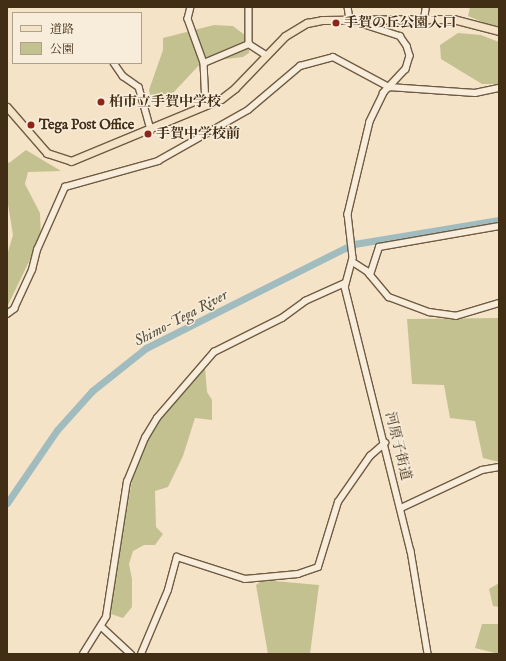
<!DOCTYPE html>
<meta charset="utf-8">
<style>
body{margin:0}
#map{position:relative;width:506px;height:661px;overflow:hidden;background:#f5e3c8;font-family:"IM FELL English","Noto Serif JP",serif}
div>[style]{position:absolute}
.green>*{inset:0;background:#c4c190}
.river>*{height:7px;margin:-3.5px;padding:0 3.5px;transform-origin:3.5px;border-radius:3.5px;background:#a0bcbf}
.roads{filter:drop-shadow(1px 0 #6f5b42) drop-shadow(-1px 0 #6f5b42) drop-shadow(0 1px #6f5b42) drop-shadow(0 -1px #6f5b42)}
.minor>*{height:5.5px;margin:-2.75px;padding:0 2.75px;transform-origin:2.75px;border-radius:2.75px;background:#f8eddb}
.major>*{height:7px;margin:-3.5px;padding:0 3.5px;transform-origin:3.5px;border-radius:3.5px;background:#f5e3c8}
.dots>*{width:11px;height:11px;translate:-50% -50%;box-sizing:border-box;border:2px solid #f8eddb;border-radius:50%}
span{translate:-50% -50%;white-space:nowrap;text-align:center;line-height:1.15;-webkit-text-stroke:3px #f8eddb;paint-order:stroke}
.poi-label{font-size:14px;color:#422e15;font-weight:700}
.left{translate:0 -50%;text-align:left}
.street-label{font-size:14px;color:#422e15}
.water-label{font-size:15px;color:#5a5240;font-style:italic}
.frame{position:absolute;inset:0;border:8px solid #422e15;pointer-events:none}
.legend{position:absolute;left:12px;top:12px;width:130px;height:52px;box-sizing:border-box;background:#f8eddb;border:1px solid #afa18c;margin:0;padding:5px 7px;list-style:none;font-size:12px;color:#422e15}
.legend li{display:flex;align-items:center;gap:8px;height:20px}
.legend b{width:20px;border:1px solid #afa18c}
</style>
<div id="map">
<div class="green">
<i style="clip-path:polygon(470px 7px,499px 7px,499px 29px,468px 16px)"></i>
<i style="clip-path:polygon(214px 25px,233px 26px,246px 36px,250px 43px,249px 53px,243px 57px,202px 62px,173px 93px,153px 106px,149px 90px,163px 50px,163px 38px)"></i>
<i style="clip-path:polygon(458px 33px,481px 35px,499px 42px,499px 84px,482px 84px,441px 59px,440px 45px)"></i>
<i style="clip-path:polygon(26px 150px,61px 171px,28px 172px,25px 184px,40px 213px,41px 237px,7px 307px,7px 255px,13px 235px,7px 198px,7px 161px,9px 163px)"></i>
<i style="clip-path:polygon(499px 318px,499px 462px,483px 458px,475px 421px,450px 418px,444px 385px,412px 384px,407px 319px)"></i>
<i style="clip-path:polygon(205px 367px,207px 392px,212px 400px,212px 420px,195px 418px,183px 456px,168px 487px,155px 491px,156px 527px,163px 534px,155px 545px,144px 545px,133px 551px,129px 564px,132px 579px,132px 607px,123px 618px,111px 614px,113px 587px,134px 469px,153px 428px,182px 390px)"></i>
<i style="clip-path:polygon(263px 580px,319px 585px,310px 654px,268px 654px,256px 585px)"></i>
<i style="clip-path:polygon(499px 583px,499px 607px,493px 606px,489px 589px)"></i>
<i style="clip-path:polygon(482px 624px,499px 624px,499px 654px,475px 648px)"></i>
</div>
<div class="river">
<i style="left:354px;top:244px;width:147px;rotate:-9.4deg"></i>
<i style="left:7px;top:503px;width:88px;rotate:-55.6deg"></i>
<i style="left:57px;top:430px;width:52px;rotate:-48.1deg"></i>
<i style="left:92px;top:391px;width:69px;rotate:-38.5deg"></i>
<i style="left:146px;top:348px;width:227px;rotate:-26.7deg"></i>
</div>
<div class="roads">
<div class="minor">
<i style="left:191px;top:7px;width:12px;rotate:104deg"></i>
<i style="left:188px;top:19px;width:47px;rotate:70deg"></i>
<i style="left:204px;top:63px;width:43px;rotate:87.3deg"></i>
<i style="left:249px;top:7px;width:37px;rotate:90deg"></i>
<i style="left:249px;top:44px;width:20px;rotate:33deg"></i>
<i style="left:348px;top:7px;width:12px;rotate:81deg"></i>
<i style="left:424px;top:19px;width:12px;rotate:-81deg"></i>
<i style="left:362px;top:20px;width:6px;rotate:51deg"></i>
<i style="left:366px;top:25px;width:36px;rotate:18deg"></i>
<i style="left:400px;top:36px;width:12px;rotate:55deg"></i>
<i style="left:407px;top:46px;width:10px;rotate:73deg"></i>
<i style="left:410px;top:56px;width:14px;rotate:107deg"></i>
<i style="left:406px;top:69px;width:33px;rotate:133deg"></i>
<i style="left:384px;top:93px;width:32px;rotate:116deg"></i>
<i style="left:370px;top:122px;width:95px;rotate:103.4deg"></i>
<i style="left:348px;top:214px;width:44px;rotate:83.5deg"></i>
<i style="left:353px;top:258px;width:30px;rotate:105deg"></i>
<i style="left:345px;top:287px;width:272px;rotate:76deg"></i>
<i style="left:411px;top:551px;width:104px;rotate:80.6deg"></i>
<i style="left:114px;top:63px;width:16px;rotate:55deg"></i>
<i style="left:123px;top:76px;width:19px;rotate:35deg"></i>
<i style="left:139px;top:87px;width:45px;rotate:74.4deg"></i>
<i style="left:204px;top:63px;width:49px;rotate:-22.9deg"></i>
<i style="left:353px;top:262px;width:17px;rotate:33deg"></i>
<i style="left:367px;top:271px;width:34px;rotate:50deg"></i>
<i style="left:389px;top:297px;width:43px;rotate:20.6deg"></i>
<i style="left:429px;top:312px;width:27px;rotate:8deg"></i>
<i style="left:456px;top:316px;width:45px;rotate:-16.8deg"></i>
<i style="left:370px;top:275px;width:29px;rotate:-72deg"></i>
<i style="left:379px;top:247px;width:122px;rotate:-9.9deg"></i>
<i style="left:7px;top:314px;width:9px;rotate:-36deg"></i>
<i style="left:14px;top:309px;width:43px;rotate:-65.2deg"></i>
<i style="left:32px;top:270px;width:21px;rotate:-76deg"></i>
<i style="left:37px;top:250px;width:69px;rotate:-66deg"></i>
<i style="left:65px;top:187px;width:97px;rotate:-15.6deg"></i>
<i style="left:158px;top:161px;width:103px;rotate:-29.5deg"></i>
<i style="left:248px;top:110px;width:68px;rotate:-40.2deg"></i>
<i style="left:300px;top:66px;width:34px;rotate:-15deg"></i>
<i style="left:333px;top:57px;width:64px;rotate:28.2deg"></i>
<i style="left:389px;top:87px;width:86px;rotate:4deg"></i>
<i style="left:475px;top:93px;width:25px;rotate:-12deg"></i>
<i style="left:401px;top:508px;width:89px;rotate:-25.1deg"></i>
<i style="left:482px;top:470px;width:17px;rotate:-10deg"></i>
<i style="left:102px;top:627px;width:40px;rotate:43deg"></i>
<i style="left:83px;top:654px;width:44px;rotate:-58.1deg"></i>
<i style="left:106px;top:617px;width:137px;rotate:-81.2deg"></i>
<i style="left:127px;top:482px;width:48px;rotate:-67.8deg"></i>
<i style="left:145px;top:438px;width:23px;rotate:-59deg"></i>
<i style="left:157px;top:418px;width:87px;rotate:-49.2deg"></i>
<i style="left:214px;top:352px;width:76px;rotate:-26.6deg"></i>
<i style="left:282px;top:318px;width:29px;rotate:-36deg"></i>
<i style="left:305px;top:301px;width:44px;rotate:-24.2deg"></i>
<i style="left:141px;top:654px;width:69px;rotate:-67.1deg"></i>
<i style="left:168px;top:590px;width:34px;rotate:-75deg"></i>
<i style="left:177px;top:557px;width:71px;rotate:17.9deg"></i>
<i style="left:245px;top:579px;width:53px;rotate:-5.4deg"></i>
<i style="left:298px;top:574px;width:21px;rotate:-19deg"></i>
<i style="left:318px;top:567px;width:68px;rotate:-72.9deg"></i>
<i style="left:338px;top:502px;width:56px;rotate:-55.2deg"></i>
<i style="left:370px;top:456px;width:20px;rotate:-41deg"></i>
</div>
<div class="major">
<i style="left:7px;top:107px;width:61px;rotate:49deg"></i>
<i style="left:47px;top:153px;width:25px;rotate:18deg"></i>
<i style="left:71px;top:161px;width:162px;rotate:-22.5deg"></i>
<i style="left:221px;top:99px;width:18px;rotate:-38deg"></i>
<i style="left:235px;top:88px;width:72px;rotate:-46.1deg"></i>
<i style="left:285px;top:36px;width:26px;rotate:-31deg"></i>
<i style="left:307px;top:23px;width:15px;rotate:-11deg"></i>
<i style="left:322px;top:20px;width:131px;rotate:-0.4deg"></i>
<i style="left:453px;top:19px;width:48px;rotate:14.6deg"></i>
</div>
</div>
<div class="dots">
<i style="left:336px;top:23px;background:#8f2418"></i>
<i style="left:101px;top:102px;background:#8f2418"></i>
<i style="left:31px;top:125px;background:#8f2418"></i>
<i style="left:148px;top:134px;background:#8f2418"></i>
</div>
<div class="poi-label">
<span class="left" style="left:344px;top:23px">手賀の丘公園入口</span>
<span class="left" style="left:109px;top:102px">柏市立手賀中学校</span>
<span class="left" style="left:39px;top:125px">Tega Post Office</span>
<span class="left" style="left:156px;top:134px">手賀中学校前</span>
</div>
<div class="street-label">
<span style="left:398px;top:446px;rotate:76deg">河原子街道</span>
</div>
<div class="water-label">
<span style="left:181px;top:318px;rotate:-28deg">Shimo-Tega River</span>
</div>
<div class="frame"></div>
<ul class="legend">
<li><b style="height:5px;background:#f5e3c8"></b>道路</li>
<li><b style="height:11px;background:#c4c190"></b>公園</li>
</ul>
</div>
